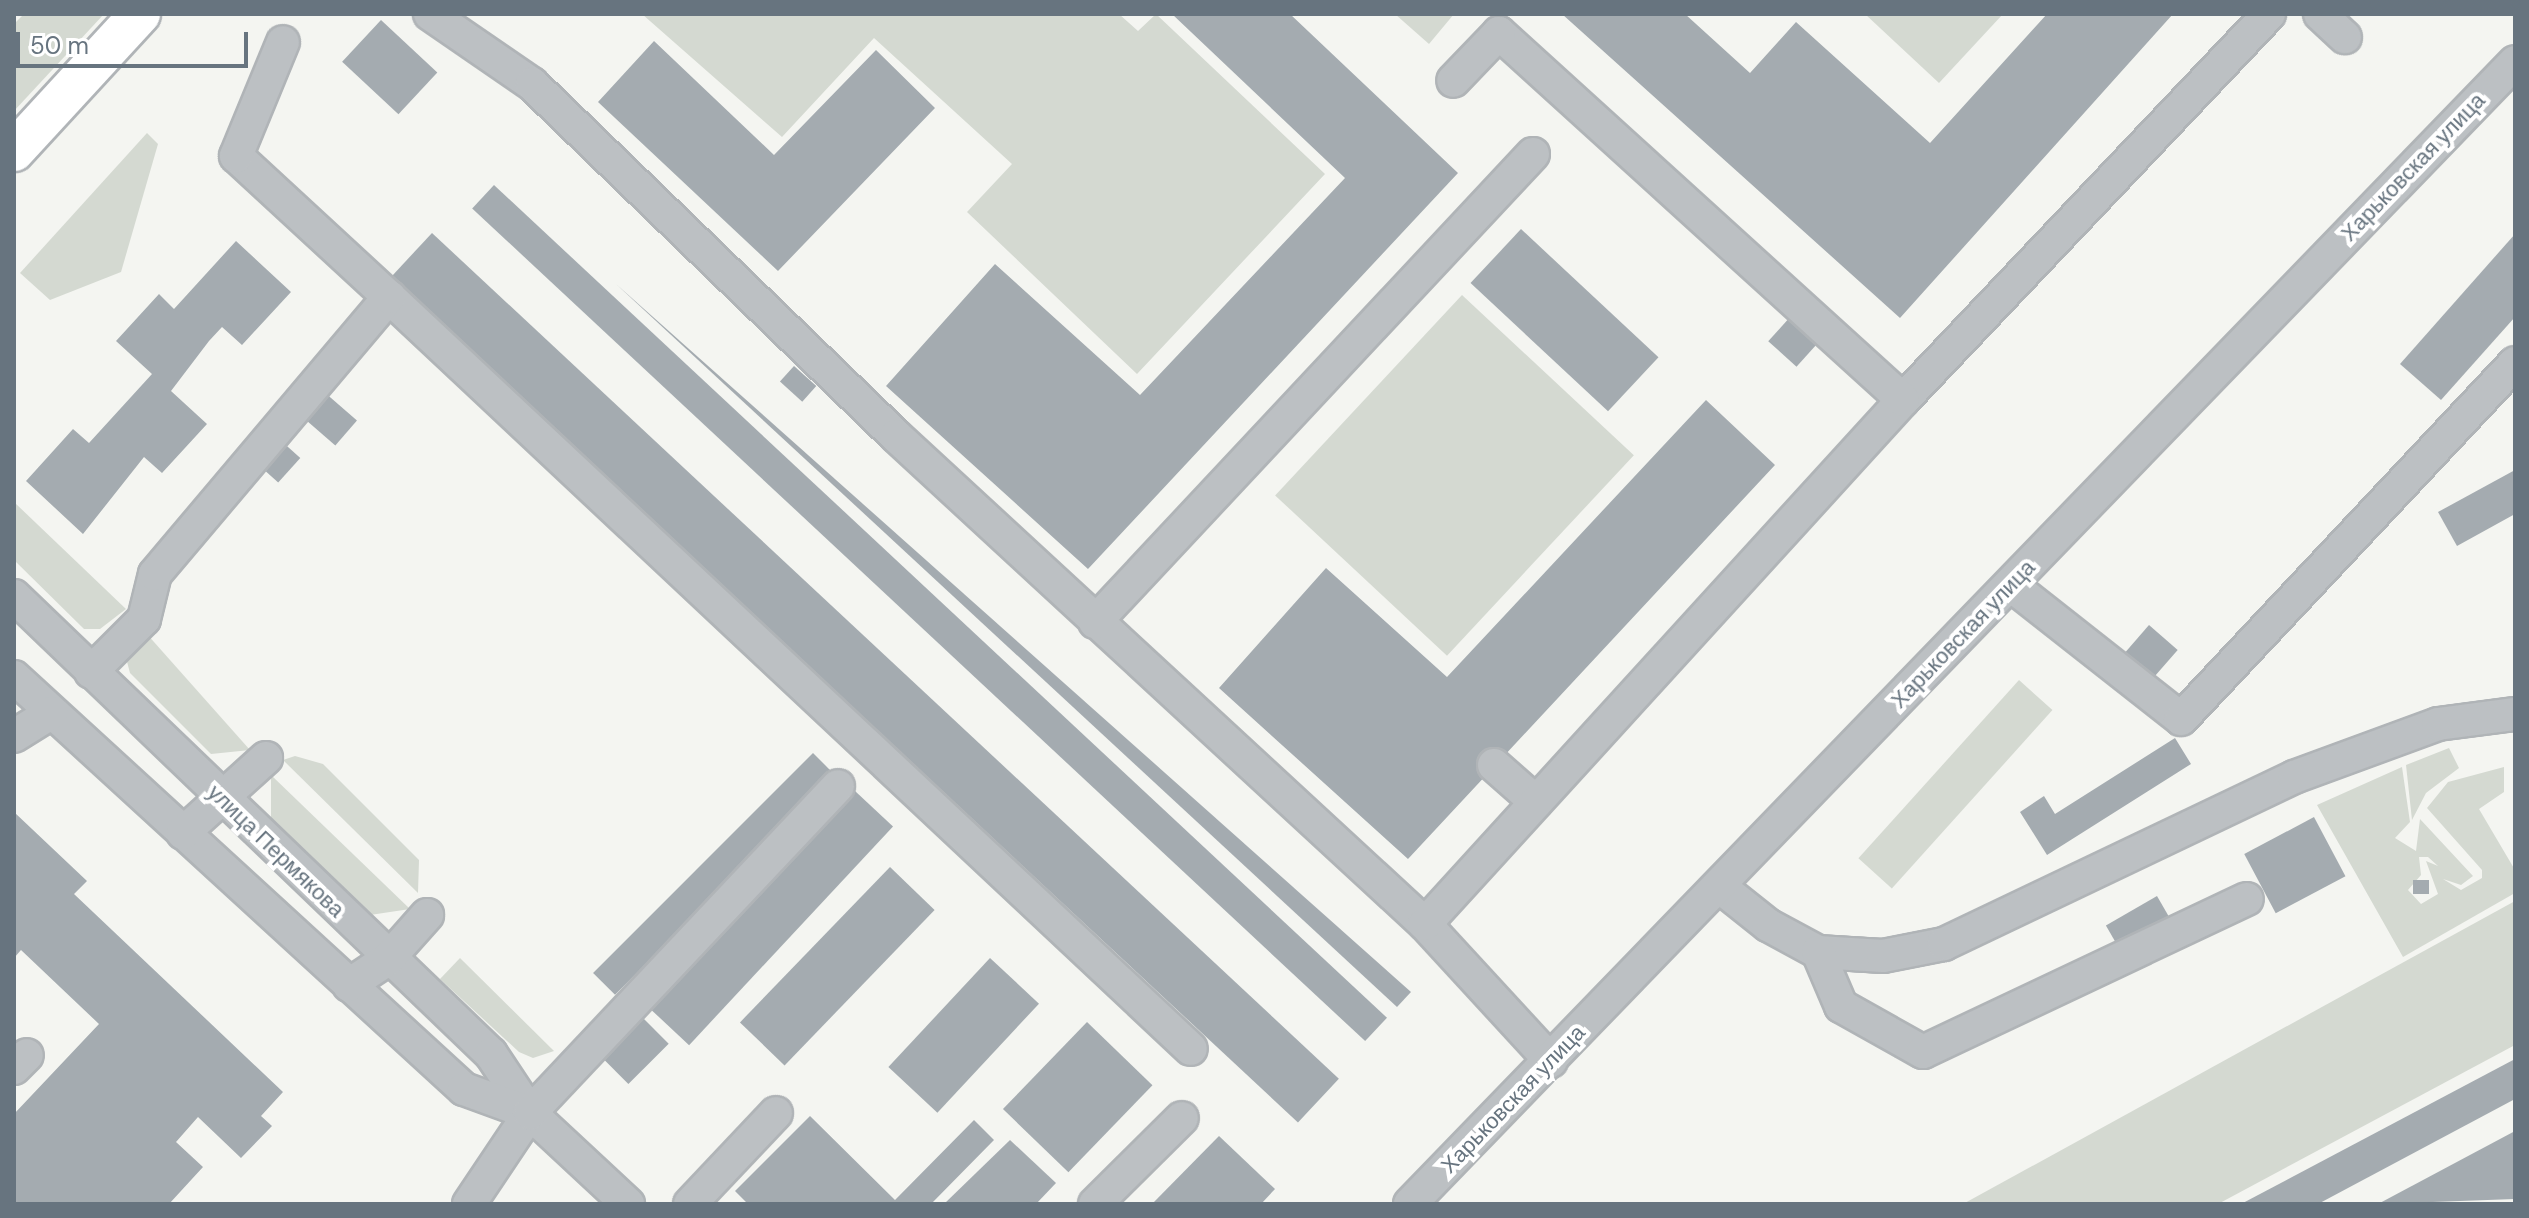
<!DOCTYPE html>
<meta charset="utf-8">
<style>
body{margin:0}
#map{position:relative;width:2529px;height:1218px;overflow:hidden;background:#f4f5f1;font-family:"DM Sans",sans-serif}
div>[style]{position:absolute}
.green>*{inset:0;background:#d4d9d1;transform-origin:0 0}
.building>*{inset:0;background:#a4abb0;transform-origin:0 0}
.roads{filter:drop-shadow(2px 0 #b0b4b7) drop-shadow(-2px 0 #b0b4b7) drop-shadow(0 2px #b0b4b7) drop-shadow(0 -2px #b0b4b7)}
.minor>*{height:32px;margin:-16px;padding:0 16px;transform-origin:16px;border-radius:16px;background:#bcc0c3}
.major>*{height:40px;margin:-20px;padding:0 20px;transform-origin:20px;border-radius:20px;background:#fff}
span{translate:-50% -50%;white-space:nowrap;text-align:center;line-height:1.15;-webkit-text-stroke:8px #fff;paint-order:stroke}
.street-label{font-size:22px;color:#67747f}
.frame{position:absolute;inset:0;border:16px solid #67747f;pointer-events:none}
.scale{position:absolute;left:16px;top:32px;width:232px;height:36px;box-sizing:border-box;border:4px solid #67747f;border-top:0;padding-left:10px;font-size:24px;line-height:28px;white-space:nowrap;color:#67747f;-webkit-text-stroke:6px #fff;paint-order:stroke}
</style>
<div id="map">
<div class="green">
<i style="clip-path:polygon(24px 14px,104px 14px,14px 111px,14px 24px)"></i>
<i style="clip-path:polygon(642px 14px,1119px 14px,1138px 31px,1156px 14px,1325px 174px,1137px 374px,967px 212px,1012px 164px,874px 38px,782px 137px)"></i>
<i style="clip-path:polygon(1395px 14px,1454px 14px,1429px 44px)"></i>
<i style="clip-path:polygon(1865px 14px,2003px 14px,1939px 83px)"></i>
<i style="clip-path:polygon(147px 133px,158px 144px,121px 272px,50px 300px,20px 273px)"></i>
<i style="left:1462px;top:295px;width:235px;height:274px;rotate:43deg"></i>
<i style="clip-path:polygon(14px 502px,126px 609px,100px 629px,84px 629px,14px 560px)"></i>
<i style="clip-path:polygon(146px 633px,250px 750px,211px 754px,130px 673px,126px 658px)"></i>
<i style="left:2019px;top:680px;width:45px;height:240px;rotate:42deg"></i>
<i style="clip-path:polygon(2449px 748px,2459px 768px,2426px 793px,2412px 820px,2406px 765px)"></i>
<i style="clip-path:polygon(295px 756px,323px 764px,419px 860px,418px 893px,283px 760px)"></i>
<i style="clip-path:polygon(evenodd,2402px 767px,2410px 822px,2395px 838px,2416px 851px,2420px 819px,2473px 876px,2461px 885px,2443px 879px,2461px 890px,2482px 878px,2482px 870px,2427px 808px,2448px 782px,2504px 767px,2504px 792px,2479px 809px,2515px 870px,2515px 893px,2403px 957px,2317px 805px,2402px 767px,2428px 857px,2438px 866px,2426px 861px,2438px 894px,2421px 904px,2408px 890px,2421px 875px,2419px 857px,2428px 857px)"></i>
<i style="clip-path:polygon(271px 775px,410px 909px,370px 915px,271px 818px)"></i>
<i style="clip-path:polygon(2515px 901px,2515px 1045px,2218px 1204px,1963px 1204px)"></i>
<i style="clip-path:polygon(460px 958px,554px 1051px,533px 1058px,519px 1052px,440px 979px)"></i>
</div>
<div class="building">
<i style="clip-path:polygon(1172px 14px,1290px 14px,1458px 173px,1088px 569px,886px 386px,995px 264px,1140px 395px,1345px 178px)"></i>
<i style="clip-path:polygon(1562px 14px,1685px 14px,1750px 73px,1796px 22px,1930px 143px,2047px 14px,2173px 14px,1900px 318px)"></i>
<i style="left:381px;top:20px;width:77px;height:57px;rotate:43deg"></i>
<i style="clip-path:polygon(654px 41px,774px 155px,876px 50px,935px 108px,778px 271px,598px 102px)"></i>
<i style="left:494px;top:185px;width:1221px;height:32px;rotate:43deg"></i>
<i style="left:1521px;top:229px;width:188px;height:74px;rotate:43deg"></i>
<i style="left:432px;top:233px;width:1240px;height:60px;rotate:43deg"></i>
<i style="clip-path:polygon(2515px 234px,2515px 317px,2441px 400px,2400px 364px)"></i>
<i style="clip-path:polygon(236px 241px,291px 292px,242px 345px,222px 327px,209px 341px,171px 391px,207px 424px,162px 473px,144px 457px,83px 534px,26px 481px,73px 429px,89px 443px,152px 374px,116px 341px,159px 294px,174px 309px)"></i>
<i style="clip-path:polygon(616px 284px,1411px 992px,1397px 1007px)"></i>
<i style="left:1791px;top:316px;width:38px;height:34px;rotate:42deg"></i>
<i style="left:794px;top:366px;width:30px;height:21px;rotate:42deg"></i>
<i style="left:323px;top:391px;width:45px;height:33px;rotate:41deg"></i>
<i style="clip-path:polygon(1706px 400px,1775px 465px,1408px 859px,1219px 688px,1326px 568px,1447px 677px)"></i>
<i style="left:278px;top:438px;width:30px;height:33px;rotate:42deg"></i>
<i style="clip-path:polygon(2515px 470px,2515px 514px,2457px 546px,2438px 512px)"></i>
<i style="left:2149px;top:625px;width:38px;height:39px;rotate:41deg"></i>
<i style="clip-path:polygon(2175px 738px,2191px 764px,2047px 855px,2020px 812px,2044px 796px,2055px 814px)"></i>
<i style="left:813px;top:753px;width:31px;height:311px;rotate:45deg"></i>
<i style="left:855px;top:791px;width:52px;height:299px;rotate:43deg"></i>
<i style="clip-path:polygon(14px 812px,87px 881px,74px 894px,283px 1092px,261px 1116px,272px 1126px,241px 1158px,198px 1117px,176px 1142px,203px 1167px,169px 1204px,14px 1204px,14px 1114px,99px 1024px,21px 950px,14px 958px)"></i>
<i style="left:2314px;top:817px;width:67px;height:79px;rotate:62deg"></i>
<i style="left:890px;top:867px;width:62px;height:216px;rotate:44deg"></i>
<i style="left:2413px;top:880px;width:16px;height:14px"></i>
<i style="left:2157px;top:896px;width:34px;height:59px;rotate:60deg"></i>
<i style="left:990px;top:958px;width:67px;height:149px;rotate:43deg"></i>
<i style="left:639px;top:1014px;width:42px;height:57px;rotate:45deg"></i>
<i style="left:1087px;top:1022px;width:91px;height:121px;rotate:44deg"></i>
<i style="clip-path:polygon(2515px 1059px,2515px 1099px,2318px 1204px,2241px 1204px)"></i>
<i style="clip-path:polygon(810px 1116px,895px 1200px,974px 1120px,994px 1140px,931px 1204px,748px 1204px,735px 1191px)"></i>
<i style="clip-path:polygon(2515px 1131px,2515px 1199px,2378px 1204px)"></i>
<i style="clip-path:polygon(1219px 1136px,1275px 1189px,1261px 1204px,1152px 1204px)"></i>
<i style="clip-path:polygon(1010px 1140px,1056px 1183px,1036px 1204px,944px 1204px)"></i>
</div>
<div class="roads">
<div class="minor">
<i style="left:430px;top:14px;width:124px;rotate:34.5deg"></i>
<i style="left:532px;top:84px;width:506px;rotate:44.04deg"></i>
<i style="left:896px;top:436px;width:720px;rotate:42.69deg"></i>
<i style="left:1425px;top:924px;width:186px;rotate:47.4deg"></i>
<i style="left:2320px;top:14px;width:34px;rotate:43deg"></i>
<i style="left:389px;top:297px;width:1099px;rotate:43.16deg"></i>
<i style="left:1903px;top:400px;width:532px;rotate:-46.52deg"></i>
<i style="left:2011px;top:585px;width:216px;rotate:38.2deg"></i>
<i style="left:2181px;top:719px;width:488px;rotate:-46.8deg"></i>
<i style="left:14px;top:596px;width:661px;rotate:43.84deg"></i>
<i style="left:491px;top:1054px;width:71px;rotate:56.5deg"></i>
<i style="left:530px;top:1113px;width:134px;rotate:42.9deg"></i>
<i style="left:1095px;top:622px;width:641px;rotate:-46.9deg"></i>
<i style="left:91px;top:672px;width:75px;rotate:-45deg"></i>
<i style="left:144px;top:619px;width:46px;rotate:-76.3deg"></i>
<i style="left:155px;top:574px;width:363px;rotate:-49.8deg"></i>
<i style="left:389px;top:297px;width:208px;rotate:-137.3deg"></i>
<i style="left:236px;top:156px;width:123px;rotate:-67.6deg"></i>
<i style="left:14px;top:677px;width:610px;rotate:42.48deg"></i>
<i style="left:464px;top:1089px;width:70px;rotate:20deg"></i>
<i style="left:14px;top:736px;width:44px;rotate:-31.9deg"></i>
<i style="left:1494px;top:765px;width:56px;rotate:41.4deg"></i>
<i style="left:183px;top:833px;width:112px;rotate:-42.1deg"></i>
<i style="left:1719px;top:886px;width:63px;rotate:38.5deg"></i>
<i style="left:1768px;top:925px;width:57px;rotate:28.4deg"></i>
<i style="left:1818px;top:952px;width:65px;rotate:3.5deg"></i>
<i style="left:1883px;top:956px;width:62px;rotate:-11.1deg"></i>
<i style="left:1944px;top:944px;width:388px;rotate:-25.5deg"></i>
<i style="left:2294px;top:777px;width:153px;rotate:-20.2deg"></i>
<i style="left:2438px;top:724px;width:78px;rotate:-7.4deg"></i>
<i style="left:1425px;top:924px;width:709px;rotate:-47.63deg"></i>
<i style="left:1903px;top:400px;width:546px;rotate:-137.75deg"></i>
<i style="left:1499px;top:33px;width:66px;rotate:133.8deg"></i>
<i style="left:1818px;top:952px;width:59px;rotate:66.9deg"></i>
<i style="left:1841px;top:1006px;width:94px;rotate:29.3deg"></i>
<i style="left:1923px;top:1052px;width:358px;rotate:-25.3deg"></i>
<i style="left:349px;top:985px;width:47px;rotate:-33.7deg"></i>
<i style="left:388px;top:959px;width:59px;rotate:-48.4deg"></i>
<i style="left:14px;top:1068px;width:18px;rotate:-45deg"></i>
<i style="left:469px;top:1204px;width:110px;rotate:-56.2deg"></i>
<i style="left:530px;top:1113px;width:449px;rotate:-46.7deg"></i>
<i style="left:690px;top:1204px;width:125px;rotate:-46.6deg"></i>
<i style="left:1095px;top:1204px;width:122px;rotate:-44.7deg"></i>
<i style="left:1410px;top:1204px;width:1589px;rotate:-45.94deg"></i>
</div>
<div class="major">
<i style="left:14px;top:151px;width:186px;rotate:-47.4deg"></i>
</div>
</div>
<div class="street-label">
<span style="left:2413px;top:167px;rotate:-46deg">Харьковская улица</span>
<span style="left:1963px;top:634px;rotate:-46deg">Харьковская улица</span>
<span style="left:276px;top:851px;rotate:44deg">улица Пермякова</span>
<span style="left:1513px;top:1099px;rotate:-46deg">Харьковская улица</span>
</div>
<div class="frame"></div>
<div class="scale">50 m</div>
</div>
